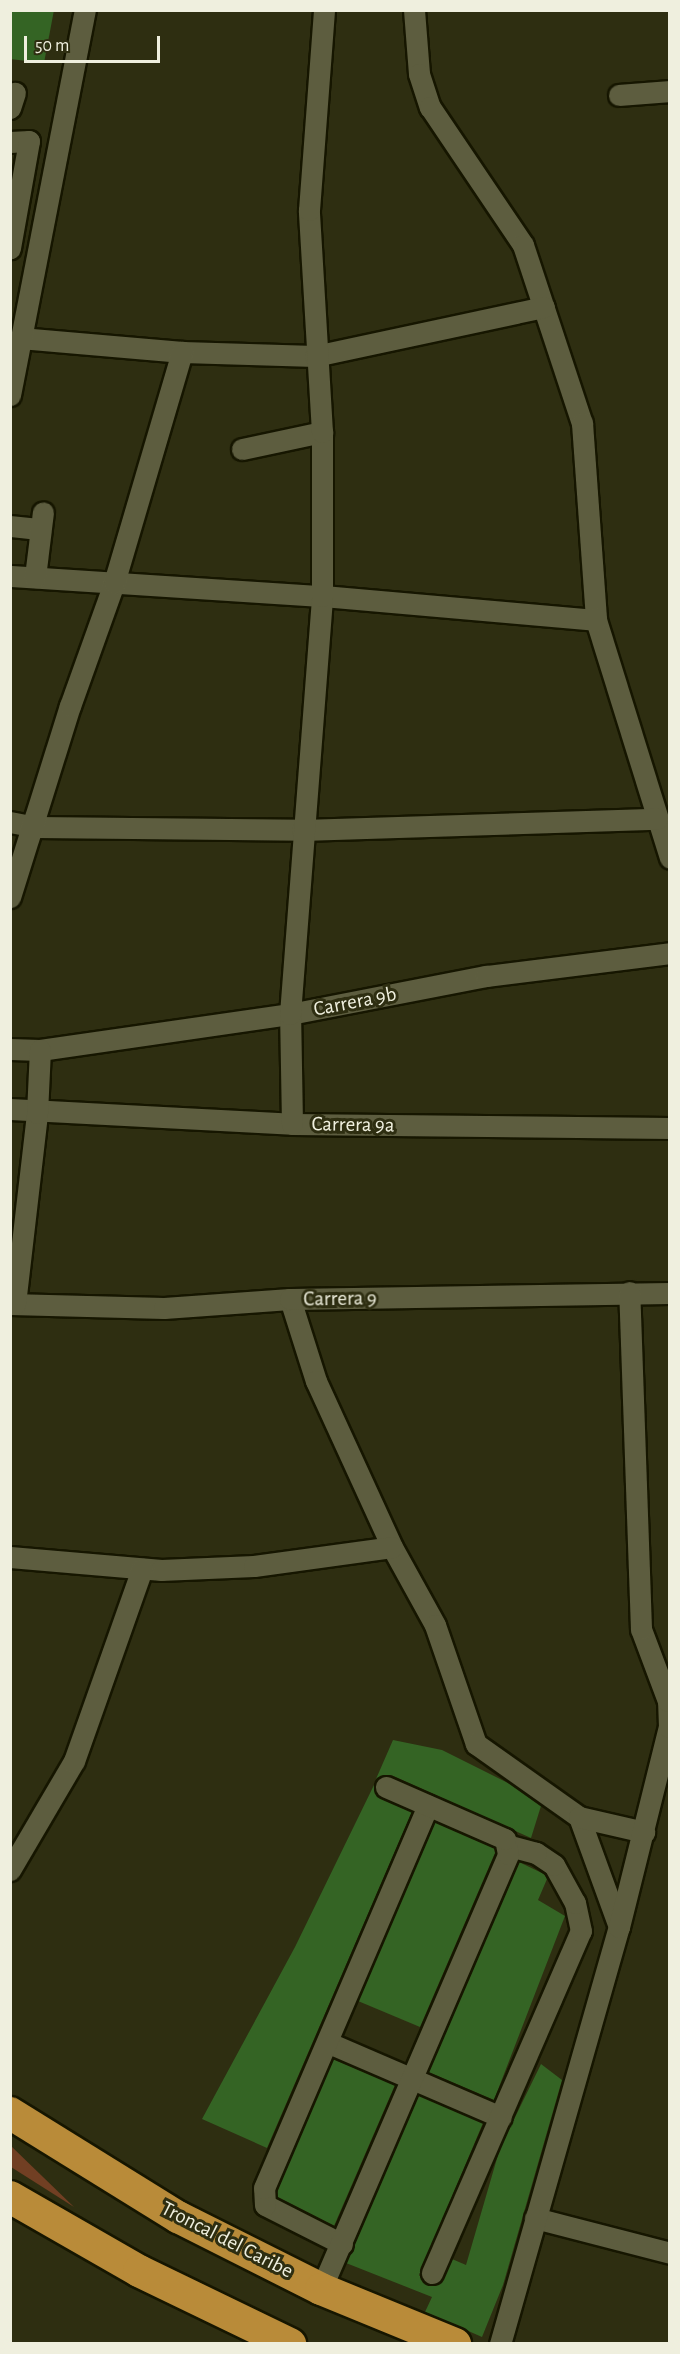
<!DOCTYPE html>
<style>
body{margin:0}
#map{position:relative;width:680px;height:2354px;overflow:hidden;background:#2e2e11;font-family:"Alegreya Sans",sans-serif}
div>[style]{position:absolute}
.green>*{inset:0;background:#713f23}
.building>*{inset:0;background:#346424}
.roads{filter:drop-shadow(2px 0 #161600) drop-shadow(-2px 0 #161600) drop-shadow(0 2px #161600) drop-shadow(0 -2px #161600)}
.minor>*{height:21px;margin:-10.5px;padding:0 10.5px;transform-origin:10.5px;border-radius:10.5px;background:#5d5d3f}
.highway>*{height:32px;margin:-16px;padding:0 16px;transform-origin:16px;border-radius:16px;background:#b98b39}
span{translate:-50% -50%;white-space:nowrap;text-align:center;line-height:1.15;-webkit-text-stroke:6px #2e2e11;paint-order:stroke}
.street-label{font-size:21px;color:#efefde}
.frame{position:absolute;inset:0;border:12px solid #efefde;pointer-events:none}
.scale{position:absolute;left:24px;top:36px;width:136px;height:27px;box-sizing:border-box;border:3px solid #efefde;border-top:0;padding-left:8px;font-size:18px;line-height:21px;white-space:nowrap;color:#efefde;-webkit-text-stroke:4px #2e2e11;paint-order:stroke}
</style>
<div id="map">
<div class="green">
<i style="clip-path:polygon(10px 2146px,11px 2146px,74px 2207px,11px 2167px)"></i>
</div>
<div class="building">
<i style="clip-path:polygon(10px 10px,54px 10px,44px 63px,10px 59px)"></i>
<i style="clip-path:polygon(393px 1740px,442px 1750px,510px 1784px,541px 1806px,531px 1838px,391px 1775px,376px 1779px)"></i>
<i style="clip-path:polygon(374px 1785px,380px 1798px,412px 1812px,267px 2148px,202px 2119px,295px 1947px)"></i>
<i style="clip-path:polygon(435px 1822px,494px 1848px,495px 1853px,420px 2027px,358px 2001px)"></i>
<i style="clip-path:polygon(519px 1862px,544px 1874px,547px 1879px,538px 1900px,565px 1916px,494px 2100px,428px 2072px)"></i>
<i style="clip-path:polygon(333px 2059px,395px 2085px,334px 2226px,277px 2197px,277px 2190px)"></i>
<i style="clip-path:polygon(541px 2064px,562px 2080px,503px 2285px,482px 2337px,425px 2312px,432px 2297px,346px 2263px,418px 2095px,483px 2123px,419px 2275px,426px 2284px,434px 2286px,443px 2279px,452px 2259px,466px 2265px,500px 2148px)"></i>
</div>
<div class="roads">
<div class="minor">
<i style="left:414px;top:10px;width:64px;rotate:85.5deg"></i>
<i style="left:419px;top:74px;width:35px;rotate:72deg"></i>
<i style="left:430px;top:107px;width:166px;rotate:56deg"></i>
<i style="left:523px;top:245px;width:188px;rotate:71.7deg"></i>
<i style="left:582px;top:423px;width:197px;rotate:85.9deg"></i>
<i style="left:596px;top:620px;width:249px;rotate:72.7deg"></i>
<i style="left:619px;top:95px;width:51px;rotate:-4.5deg"></i>
<i style="left:10px;top:108px;width:16px;rotate:-72deg"></i>
<i style="left:10px;top:142px;width:19px;rotate:-3deg"></i>
<i style="left:29px;top:141px;width:109px;rotate:100.1deg"></i>
<i style="left:20px;top:338px;width:163px;rotate:4.9deg"></i>
<i style="left:182px;top:352px;width:133px;rotate:1.7deg"></i>
<i style="left:315px;top:356px;width:234px;rotate:-12.1deg"></i>
<i style="left:10px;top:395px;width:392px;rotate:-79deg"></i>
<i style="left:242px;top:449px;width:82px;rotate:-12deg"></i>
<i style="left:10px;top:526px;width:30px;rotate:6deg"></i>
<i style="left:10px;top:576px;width:313px;rotate:3.7deg"></i>
<i style="left:322px;top:596px;width:275px;rotate:5deg"></i>
<i style="left:35px;top:577px;width:65px;rotate:-83deg"></i>
<i style="left:10px;top:822px;width:25px;rotate:11deg"></i>
<i style="left:35px;top:827px;width:267px;rotate:0.6deg"></i>
<i style="left:302px;top:830px;width:355px;rotate:-1.8deg"></i>
<i style="left:10px;top:897px;width:200px;rotate:-72.6deg"></i>
<i style="left:70px;top:706px;width:131px;rotate:-70.3deg"></i>
<i style="left:114px;top:583px;width:241px;rotate:-73.6deg"></i>
<i style="left:10px;top:1049px;width:30px;rotate:2deg"></i>
<i style="left:40px;top:1050px;width:253px;rotate:-8.2deg"></i>
<i style="left:290px;top:1014px;width:200px;rotate:-11deg"></i>
<i style="left:486px;top:976px;width:185px;rotate:-7.1deg"></i>
<i style="left:10px;top:1109px;width:282px;rotate:3deg"></i>
<i style="left:292px;top:1124px;width:378px;rotate:0.6deg"></i>
<i style="left:292px;top:1124px;width:110px;rotate:-91deg"></i>
<i style="left:290px;top:1014px;width:419px;rotate:-85.6deg"></i>
<i style="left:322px;top:596px;width:164px;rotate:-90deg"></i>
<i style="left:322px;top:432px;width:222px;rotate:-93.4deg"></i>
<i style="left:309px;top:210px;width:201px;rotate:-85.7deg"></i>
<i style="left:290px;top:1299px;width:86px;rotate:72.4deg"></i>
<i style="left:316px;top:1381px;width:183px;rotate:65.4deg"></i>
<i style="left:392px;top:1547px;width:89px;rotate:61.1deg"></i>
<i style="left:435px;top:1625px;width:126px;rotate:71deg"></i>
<i style="left:476px;top:1744px;width:126px;rotate:35.3deg"></i>
<i style="left:579px;top:1817px;width:117px;rotate:70deg"></i>
<i style="left:10px;top:1304px;width:154px;rotate:1.5deg"></i>
<i style="left:164px;top:1308px;width:126px;rotate:-4.1deg"></i>
<i style="left:290px;top:1299px;width:380px;rotate:-0.9deg"></i>
<i style="left:15px;top:1304px;width:192px;rotate:-83.4deg"></i>
<i style="left:37px;top:1113px;width:63px;rotate:-87.3deg"></i>
<i style="left:10px;top:1557px;width:152px;rotate:4.9deg"></i>
<i style="left:161px;top:1570px;width:93px;rotate:-2.5deg"></i>
<i style="left:254px;top:1566px;width:139px;rotate:-7.8deg"></i>
<i style="left:579px;top:1817px;width:67px;rotate:13deg"></i>
<i style="left:10px;top:1870px;width:126px;rotate:-59.6deg"></i>
<i style="left:74px;top:1761px;width:204px;rotate:-70.5deg"></i>
<i style="left:329px;top:2043px;width:187px;rotate:23.3deg"></i>
<i style="left:535px;top:2218px;width:139px;rotate:14.5deg"></i>
<i style="left:342px;top:2244px;width:86px;rotate:-153.1deg"></i>
<i style="left:265px;top:2205px;width:17px;rotate:-93deg"></i>
<i style="left:264px;top:2188px;width:416px;rotate:-66.8deg"></i>
<i style="left:432px;top:2273px;width:373px;rotate:-66.5deg"></i>
<i style="left:581px;top:1931px;width:29px;rotate:-102deg"></i>
<i style="left:575px;top:1903px;width:43px;rotate:-118.9deg"></i>
<i style="left:554px;top:1865px;width:22px;rotate:-146deg"></i>
<i style="left:536px;top:1853px;width:28px;rotate:-165deg"></i>
<i style="left:321px;top:2289px;width:473px;rotate:-66.7deg"></i>
<i style="left:508px;top:1854px;width:15px;rotate:-101deg"></i>
<i style="left:505px;top:1839px;width:130px;rotate:-156.4deg"></i>
<i style="left:500px;top:2344px;width:434px;rotate:-74.1deg"></i>
<i style="left:619px;top:1927px;width:206px;rotate:-76deg"></i>
<i style="left:669px;top:1727px;width:26px;rotate:-92deg"></i>
<i style="left:668px;top:1701px;width:77px;rotate:-110.6deg"></i>
<i style="left:641px;top:1629px;width:337px;rotate:-92deg"></i>
</div>
<div class="highway">
<i style="left:10px;top:2113px;width:198px;rotate:31.8deg"></i>
<i style="left:178px;top:2217px;width:160px;rotate:26.7deg"></i>
<i style="left:321px;top:2289px;width:145px;rotate:22.3deg"></i>
<i style="left:10px;top:2197px;width:149px;rotate:29.8deg"></i>
<i style="left:139px;top:2271px;width:168px;rotate:25.8deg"></i>
</div>
</div>
<div class="street-label">
<span style="left:355px;top:1002px;rotate:-11deg">Carrera 9b</span>
<span style="left:353px;top:1125px;rotate:1deg">Carrera 9a</span>
<span style="left:340px;top:1299px;rotate:-1deg">Carrera 9</span>
<span style="left:227px;top:2240px;rotate:27deg">Troncal del Caribe</span>
</div>
<div class="frame"></div>
<div class="scale">50 m</div>
</div>
